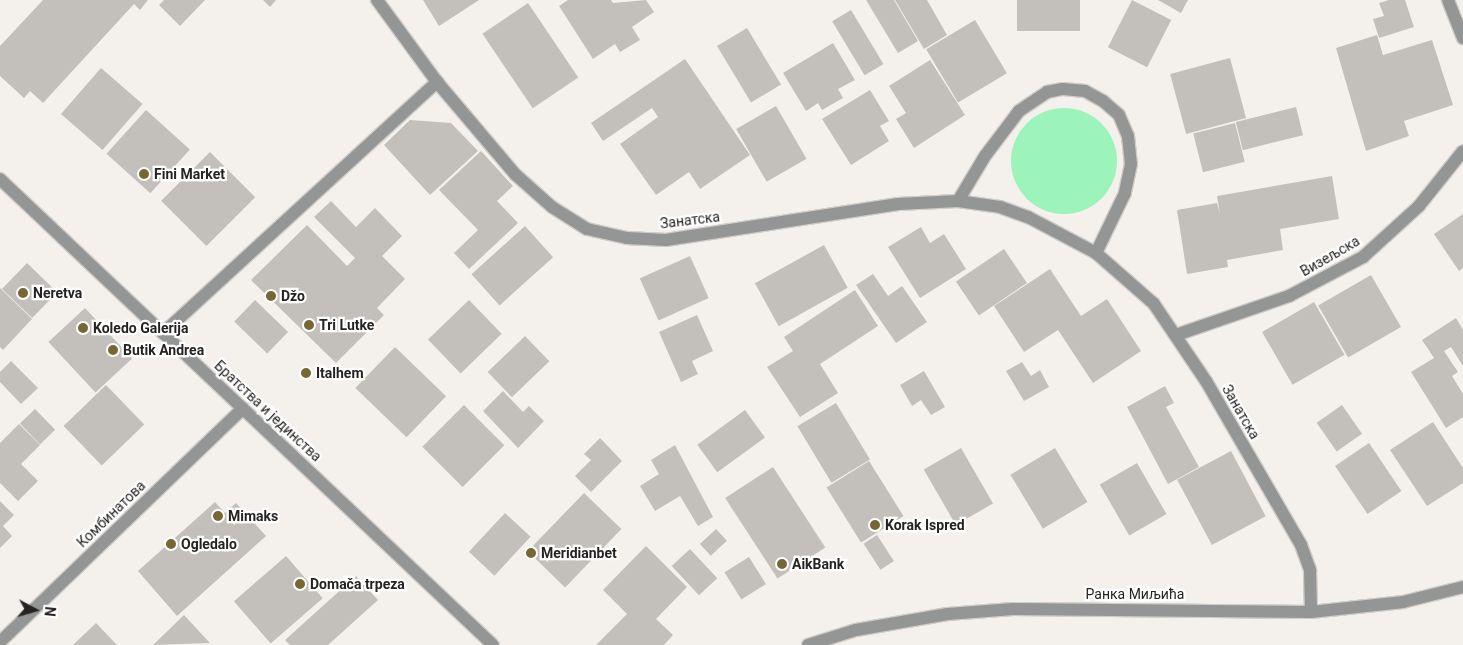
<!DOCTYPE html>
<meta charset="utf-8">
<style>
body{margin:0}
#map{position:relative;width:1463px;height:645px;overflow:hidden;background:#f4f1ed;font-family:Roboto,sans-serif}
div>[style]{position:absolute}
.green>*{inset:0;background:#9cf4bb}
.round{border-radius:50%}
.building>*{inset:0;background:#c3c0bc;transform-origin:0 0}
.roads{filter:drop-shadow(1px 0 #cfccc9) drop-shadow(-1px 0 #cfccc9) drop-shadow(0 1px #cfccc9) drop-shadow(0 -1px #cfccc9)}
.service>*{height:12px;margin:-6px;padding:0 6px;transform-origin:6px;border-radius:6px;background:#949695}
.minor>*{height:12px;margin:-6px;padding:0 6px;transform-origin:6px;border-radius:6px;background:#949695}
.tertiary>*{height:12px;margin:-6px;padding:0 6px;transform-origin:6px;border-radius:6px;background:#949695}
.dots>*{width:14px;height:14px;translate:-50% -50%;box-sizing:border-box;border:2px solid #fff;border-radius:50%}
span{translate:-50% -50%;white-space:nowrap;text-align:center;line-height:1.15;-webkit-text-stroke:4.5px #fff;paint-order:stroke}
.poi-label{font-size:14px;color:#252423;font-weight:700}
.left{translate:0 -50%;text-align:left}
.street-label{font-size:14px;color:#252423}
.north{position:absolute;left:10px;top:585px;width:50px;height:50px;-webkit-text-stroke:4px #fff;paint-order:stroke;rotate:96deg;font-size:14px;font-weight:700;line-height:20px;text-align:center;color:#252423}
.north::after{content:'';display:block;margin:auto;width:18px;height:22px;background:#252423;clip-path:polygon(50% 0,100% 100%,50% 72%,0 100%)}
</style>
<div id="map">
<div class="green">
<i class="round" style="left:1011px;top:108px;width:106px;height:106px"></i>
</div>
<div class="building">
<i style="clip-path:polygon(43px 0,148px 0,140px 10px,134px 4px,43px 103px,30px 91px,24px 98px,0 76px,0 46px)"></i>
<i style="clip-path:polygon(164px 0,205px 0,180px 26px,159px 5px)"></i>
<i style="clip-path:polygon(263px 0,276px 0,270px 7px)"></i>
<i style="clip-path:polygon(423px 0,479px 0,439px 26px)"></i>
<i style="clip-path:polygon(568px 0,611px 0,613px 3px,646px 0,654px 12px,632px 27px,640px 40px,620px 52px,615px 44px,593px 59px,559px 6px)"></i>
<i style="clip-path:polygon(866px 0,894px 0,918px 41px,898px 53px)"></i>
<i style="clip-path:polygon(895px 0,927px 0,947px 35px,924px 49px)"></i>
<i style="left:1017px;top:0;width:63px;height:31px"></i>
<i style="left:1132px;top:0;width:44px;height:53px;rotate:27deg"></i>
<i style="clip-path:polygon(1158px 0,1188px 0,1181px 13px)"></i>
<i style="clip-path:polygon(1389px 0,1405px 0,1414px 27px,1379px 38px,1373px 19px,1384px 16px,1379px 3px)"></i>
<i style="left:528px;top:3px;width:90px;height:55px;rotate:56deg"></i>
<i style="left:851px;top:10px;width:63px;height:22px;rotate:59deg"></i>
<i style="left:975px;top:20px;width:62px;height:57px;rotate:59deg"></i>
<i style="left:747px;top:28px;width:66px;height:35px;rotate:59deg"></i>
<i style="clip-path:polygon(1377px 35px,1383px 55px,1432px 40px,1453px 105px,1404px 121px,1409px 136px,1366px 151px,1336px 48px)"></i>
<i style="clip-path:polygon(833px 43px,855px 80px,838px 89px,843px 98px,822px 110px,818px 103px,806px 111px,783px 73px)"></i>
<i style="left:1230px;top:58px;width:62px;height:62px;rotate:75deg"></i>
<i style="clip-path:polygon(685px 59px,750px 155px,700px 189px,689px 172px,656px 195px,620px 144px,658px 117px,652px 108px,603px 141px,591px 123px)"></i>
<i style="clip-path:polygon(930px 60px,965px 115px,914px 148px,896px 119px,906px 113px,889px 86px)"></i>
<i style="left:101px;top:68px;width:55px;height:61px;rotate:41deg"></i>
<i style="clip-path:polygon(870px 90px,889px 121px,880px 126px,889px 141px,851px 165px,822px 119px)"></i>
<i style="left:776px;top:106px;width:61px;height:46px;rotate:60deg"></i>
<i style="left:1296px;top:107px;width:29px;height:62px;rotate:76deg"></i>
<i style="left:146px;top:110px;width:59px;height:59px;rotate:42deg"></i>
<i style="clip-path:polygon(410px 120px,451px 123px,478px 151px,430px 195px,384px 145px)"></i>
<i style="left:1235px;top:123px;width:40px;height:43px;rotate:76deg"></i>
<i style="clip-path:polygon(481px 151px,513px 186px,497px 201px,518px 223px,469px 269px,454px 253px,478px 230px,439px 190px)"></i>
<i style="left:210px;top:152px;width:64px;height:69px;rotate:45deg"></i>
<i style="clip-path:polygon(1332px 176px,1339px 219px,1280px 229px,1283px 250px,1227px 260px,1228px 267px,1187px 274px,1177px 210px,1217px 203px,1220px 214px,1217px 196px)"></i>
<i style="clip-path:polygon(331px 201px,356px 227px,375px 208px,402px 236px,382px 256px,405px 279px,377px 308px,384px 315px,336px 363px,251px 280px,307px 225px,347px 266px,355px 258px,314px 217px)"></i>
<i style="clip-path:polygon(1463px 214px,1463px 268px,1459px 271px,1434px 234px)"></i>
<i style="left:525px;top:226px;width:42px;height:72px;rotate:48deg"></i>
<i style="clip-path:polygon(921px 227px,930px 243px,944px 234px,966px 269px,920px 298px,888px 247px)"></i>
<i style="left:824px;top:245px;width:49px;height:79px;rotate:61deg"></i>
<i style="left:1004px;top:249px;width:41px;height:58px;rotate:56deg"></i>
<i style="left:690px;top:256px;width:46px;height:55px;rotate:66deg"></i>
<i style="left:27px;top:263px;width:42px;height:36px;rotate:44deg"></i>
<i style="clip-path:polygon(1050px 269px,1081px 316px,1107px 299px,1141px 351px,1093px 383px,1058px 330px,1024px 352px,994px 306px)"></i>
<i style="clip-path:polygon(873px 274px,888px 296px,902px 286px,927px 322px,896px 343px,856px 285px)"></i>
<i style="left:1371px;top:275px;width:60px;height:61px;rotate:60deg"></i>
<i style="clip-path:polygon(0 288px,32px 319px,3px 350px,0 347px)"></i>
<i style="clip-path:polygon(855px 290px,878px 326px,820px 364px,838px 393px,800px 417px,767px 367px,793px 351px,784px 337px)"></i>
<i style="left:255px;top:300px;width:46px;height:30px;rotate:44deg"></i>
<i style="left:469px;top:300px;width:47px;height:57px;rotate:46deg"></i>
<i style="left:1314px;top:302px;width:61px;height:60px;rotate:60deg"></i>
<i style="left:85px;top:308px;width:69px;height:50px;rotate:47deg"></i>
<i style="clip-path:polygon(697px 315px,713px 351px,692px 361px,698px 374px,681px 382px,659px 332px)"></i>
<i style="clip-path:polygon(1456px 318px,1463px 330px,1463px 366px,1451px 347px,1444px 351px,1458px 372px,1452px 376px,1463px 394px,1463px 417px,1446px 428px,1411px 372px,1434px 358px,1422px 340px)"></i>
<i style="left:525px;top:336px;width:35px;height:52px;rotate:46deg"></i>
<i style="left:395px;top:347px;width:71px;height:57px;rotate:44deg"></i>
<i style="clip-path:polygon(11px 361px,38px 388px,21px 404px,0 382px,0 372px)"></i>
<i style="clip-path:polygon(1022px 362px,1031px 376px,1040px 370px,1049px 387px,1024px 401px,1006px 371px)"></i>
<i style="clip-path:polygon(924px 371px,945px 407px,931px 415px,921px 400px,912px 406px,900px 385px)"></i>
<i style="left:106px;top:385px;width:55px;height:59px;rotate:46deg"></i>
<i style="clip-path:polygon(1165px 386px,1174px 403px,1166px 407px,1199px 467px,1168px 484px,1127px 407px)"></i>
<i style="clip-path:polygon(503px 391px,523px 412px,529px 406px,544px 421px,518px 448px,483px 411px)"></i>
<i style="left:836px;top:403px;width:66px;height:45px;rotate:59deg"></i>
<i style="left:464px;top:405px;width:57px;height:59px;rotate:45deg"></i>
<i style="left:1342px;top:405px;width:35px;height:31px;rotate:55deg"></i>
<i style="left:35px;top:409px;width:29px;height:21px;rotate:46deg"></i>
<i style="left:745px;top:410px;width:34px;height:59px;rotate:54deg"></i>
<i style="clip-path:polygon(1433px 422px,1463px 468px,1463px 483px,1427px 506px,1390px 450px)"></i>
<i style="clip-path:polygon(19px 424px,40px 445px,21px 464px,38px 481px,18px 501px,0 483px,0 443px)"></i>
<i style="clip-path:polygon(600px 438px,622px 461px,591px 492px,575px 476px,591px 460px,584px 454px)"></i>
<i style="left:1369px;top:443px;width:58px;height:41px;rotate:56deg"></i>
<i style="clip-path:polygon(675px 445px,713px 517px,698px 526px,680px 496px,655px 511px,640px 486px,659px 474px,651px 460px)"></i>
<i style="left:961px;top:448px;width:64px;height:43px;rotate:60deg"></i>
<i style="left:1055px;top:448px;width:63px;height:52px;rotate:59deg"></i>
<i style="left:1231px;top:451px;width:74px;height:61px;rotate:62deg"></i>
<i style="left:869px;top:461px;width:65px;height:50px;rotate:58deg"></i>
<i style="left:1137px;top:463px;width:59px;height:43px;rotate:60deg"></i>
<i style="left:773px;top:467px;width:96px;height:57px;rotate:57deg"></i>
<i style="left:584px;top:493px;width:52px;height:81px;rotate:44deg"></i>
<i style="clip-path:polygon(0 501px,14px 515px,3px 526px,12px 536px,0 548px)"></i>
<i style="clip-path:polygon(215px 502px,225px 513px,236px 503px,266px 536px,177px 616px,138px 571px)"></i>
<i style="left:505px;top:513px;width:35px;height:53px;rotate:43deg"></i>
<i style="left:716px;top:529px;width:16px;height:22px;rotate:47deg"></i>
<i style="left:877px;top:535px;width:31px;height:16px;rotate:57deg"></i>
<i style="clip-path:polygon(646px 546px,687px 587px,656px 619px,673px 635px,664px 645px,596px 645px,627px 614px,603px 590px)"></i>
<i style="left:690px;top:549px;width:40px;height:25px;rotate:47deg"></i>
<i style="left:286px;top:556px;width:56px;height:69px;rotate:49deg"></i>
<i style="left:749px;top:557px;width:32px;height:29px;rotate:58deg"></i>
<i style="clip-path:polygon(356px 576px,378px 600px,328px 645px,290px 645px,285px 640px)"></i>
<i style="clip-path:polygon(184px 615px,210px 643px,153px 645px)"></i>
<i style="clip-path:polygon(96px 623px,117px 645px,73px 645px)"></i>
</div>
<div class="roads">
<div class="service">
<i style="left:958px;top:201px;width:52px;rotate:-59deg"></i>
<i style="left:985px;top:156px;width:56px;rotate:-52.9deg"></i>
<i style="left:1019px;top:111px;width:34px;rotate:-34deg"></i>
<i style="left:1047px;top:92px;width:16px;rotate:-11deg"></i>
<i style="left:1063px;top:89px;width:22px;rotate:5deg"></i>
<i style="left:1085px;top:91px;width:21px;rotate:29deg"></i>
<i style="left:1103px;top:101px;width:21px;rotate:41deg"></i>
<i style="left:1119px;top:115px;width:23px;rotate:67deg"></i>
<i style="left:1128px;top:136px;width:28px;rotate:84deg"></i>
<i style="left:1131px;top:164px;width:30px;rotate:102deg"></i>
<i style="left:1125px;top:193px;width:67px;rotate:115.8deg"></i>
<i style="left:163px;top:333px;width:372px;rotate:-42.5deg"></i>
</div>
<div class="minor">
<i style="left:377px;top:0;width:102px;rotate:53.8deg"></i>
<i style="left:437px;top:82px;width:122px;rotate:49.7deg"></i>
<i style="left:516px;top:175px;width:48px;rotate:41.6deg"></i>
<i style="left:552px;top:207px;width:41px;rotate:32.2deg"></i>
<i style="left:587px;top:229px;width:41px;rotate:12.7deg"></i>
<i style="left:627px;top:238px;width:39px;rotate:3deg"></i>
<i style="left:666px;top:240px;width:235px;rotate:-8.8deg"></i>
<i style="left:898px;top:204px;width:60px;rotate:-2.9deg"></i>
<i style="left:958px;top:201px;width:42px;rotate:8.1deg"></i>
<i style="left:1000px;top:207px;width:30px;rotate:20deg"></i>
<i style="left:1028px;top:217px;width:77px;rotate:27.9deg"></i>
<i style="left:1096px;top:253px;width:77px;rotate:41.3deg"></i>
<i style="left:1154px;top:304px;width:93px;rotate:56deg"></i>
<i style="left:1206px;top:381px;width:190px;rotate:59.9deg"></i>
<i style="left:1301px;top:545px;width:27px;rotate:70deg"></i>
<i style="left:1310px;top:570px;width:42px;rotate:88.6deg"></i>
<i style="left:1448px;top:0;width:41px;rotate:68.5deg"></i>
<i style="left:1176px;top:335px;width:120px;rotate:-19deg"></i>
<i style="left:1289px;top:296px;width:84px;rotate:-27.8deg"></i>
<i style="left:1363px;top:257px;width:76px;rotate:-42.3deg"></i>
<i style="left:1419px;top:206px;width:70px;rotate:-51.3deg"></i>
<i style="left:0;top:642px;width:337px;rotate:-43.9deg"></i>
<i style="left:808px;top:645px;width:50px;rotate:-17.4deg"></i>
<i style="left:856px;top:630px;width:93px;rotate:-9.9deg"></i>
<i style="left:948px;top:614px;width:65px;rotate:-4.4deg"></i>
<i style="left:1013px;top:609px;width:298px;rotate:0.6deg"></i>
<i style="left:1311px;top:612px;width:93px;rotate:-6.2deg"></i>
<i style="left:1403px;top:602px;width:62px;rotate:-14deg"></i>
</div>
<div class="tertiary">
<i style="left:0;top:179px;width:678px;rotate:43.39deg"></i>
</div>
</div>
<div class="dots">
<i style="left:144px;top:174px;background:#776735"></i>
<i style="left:23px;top:293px;background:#776735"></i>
<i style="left:271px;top:296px;background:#776735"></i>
<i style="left:309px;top:325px;background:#776735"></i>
<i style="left:83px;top:328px;background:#776735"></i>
<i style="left:113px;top:350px;background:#776735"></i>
<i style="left:306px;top:373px;background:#776735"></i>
<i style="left:218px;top:516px;background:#776735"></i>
<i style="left:875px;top:525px;background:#776735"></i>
<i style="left:171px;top:544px;background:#776735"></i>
<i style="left:531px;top:553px;background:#776735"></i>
<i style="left:782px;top:564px;background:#776735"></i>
<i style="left:300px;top:584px;background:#776735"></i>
</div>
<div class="poi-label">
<span class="left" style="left:154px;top:174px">Fini Market</span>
<span class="left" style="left:33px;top:293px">Neretva</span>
<span class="left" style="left:281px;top:296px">Džo</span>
<span class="left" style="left:319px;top:325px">Tri Lutke</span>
<span class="left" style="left:93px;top:328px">Koledo Galerija</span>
<span class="left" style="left:123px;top:350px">Butik Andrea</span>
<span class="left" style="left:316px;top:373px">Italhem</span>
<span class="left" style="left:228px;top:516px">Mimaks</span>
<span class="left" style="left:885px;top:525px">Korak Ispred</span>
<span class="left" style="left:181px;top:544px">Ogledalo</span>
<span class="left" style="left:541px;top:553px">Meridianbet</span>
<span class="left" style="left:792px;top:564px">AikBank</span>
<span class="left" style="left:310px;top:584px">Domača trpeza</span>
</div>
<div class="street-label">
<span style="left:690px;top:220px;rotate:-7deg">Занатска</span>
<span style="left:1330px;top:256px;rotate:-30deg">Визељска</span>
<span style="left:268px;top:411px;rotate:43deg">Братства и јединства</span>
<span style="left:1241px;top:412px;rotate:60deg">Занатска</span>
<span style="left:111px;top:514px;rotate:-44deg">Комбинатова</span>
<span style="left:1135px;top:594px">Ранка Миљића</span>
</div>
<div class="north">N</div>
</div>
